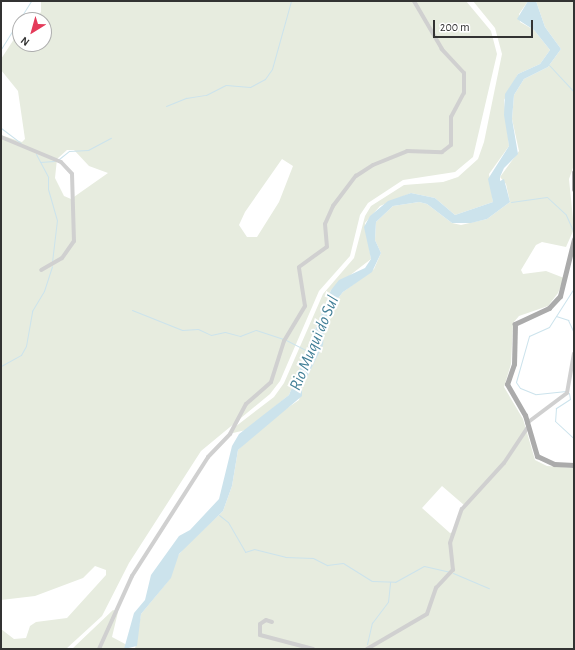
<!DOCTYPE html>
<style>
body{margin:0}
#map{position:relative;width:575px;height:650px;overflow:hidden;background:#fff;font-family:"Alegreya Sans",sans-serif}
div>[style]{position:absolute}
.green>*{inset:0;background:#e7ecdf}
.water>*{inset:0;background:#cce3ec}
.stream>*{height:1px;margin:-0.5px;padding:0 0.5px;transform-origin:0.5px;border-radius:0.5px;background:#cce3ec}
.minor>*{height:4px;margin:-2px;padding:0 2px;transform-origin:2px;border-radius:2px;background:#d0d0d0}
.major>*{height:5px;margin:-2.5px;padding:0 2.5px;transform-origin:2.5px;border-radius:2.5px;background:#ababab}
span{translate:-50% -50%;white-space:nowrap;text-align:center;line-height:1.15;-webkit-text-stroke:4px #fff;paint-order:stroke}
.water-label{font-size:17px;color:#407e96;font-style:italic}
.frame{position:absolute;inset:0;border:2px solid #333;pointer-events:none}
.north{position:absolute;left:12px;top:12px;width:40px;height:40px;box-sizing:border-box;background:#fff;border:1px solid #adadad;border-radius:50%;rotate:217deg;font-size:11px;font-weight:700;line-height:16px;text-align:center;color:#333}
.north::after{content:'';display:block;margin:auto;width:14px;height:18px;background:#e43b5a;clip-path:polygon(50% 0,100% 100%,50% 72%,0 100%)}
.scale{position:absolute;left:433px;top:20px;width:100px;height:18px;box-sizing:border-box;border:2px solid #333;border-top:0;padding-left:5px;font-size:12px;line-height:14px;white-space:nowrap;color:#333;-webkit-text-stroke:3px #fff;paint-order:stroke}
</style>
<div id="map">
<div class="green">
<i style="clip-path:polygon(evenodd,41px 1px,466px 1px,491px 31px,497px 54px,473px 157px,455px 172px,403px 180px,368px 203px,360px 215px,350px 256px,319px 291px,280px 381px,270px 394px,201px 451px,129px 563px,102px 616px,66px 649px,1px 649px,1px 629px,14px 639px,26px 638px,30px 626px,36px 622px,67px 618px,106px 575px,106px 570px,95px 566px,83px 578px,35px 596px,1px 600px,1px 135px,22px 142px,25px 139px,18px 91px,1px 70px,1px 59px,20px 30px,20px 44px,44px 44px,44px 20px,34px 20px,41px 12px,41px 1px,67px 150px,74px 150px,89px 166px,108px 173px,71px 199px,64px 196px,55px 178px,57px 159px,67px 150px,41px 1px,282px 159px,293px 166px,279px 202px,257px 237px,247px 237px,239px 225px,245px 212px,282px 159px)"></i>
<i style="clip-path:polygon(473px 1px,528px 1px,519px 14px,520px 22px,534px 30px,550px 50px,540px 64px,518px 74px,504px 100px,509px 146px,489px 174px,493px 202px,455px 215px,435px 198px,411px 193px,380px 206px,365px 223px,371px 259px,331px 290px,289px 395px,246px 430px,233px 433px,231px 430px,274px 397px,284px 383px,323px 294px,354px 258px,365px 216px,371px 206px,404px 185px,443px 182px,458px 177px,478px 159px,484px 142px,502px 54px,495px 28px)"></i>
<i style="clip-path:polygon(evenodd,536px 1px,574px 1px,574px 165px,569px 179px,574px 229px,566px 247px,542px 242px,536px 245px,521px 270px,523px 274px,546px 271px,564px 278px,558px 293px,548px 306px,519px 316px,513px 323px,511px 364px,504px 387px,523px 419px,535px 460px,547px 466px,574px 468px,574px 649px,135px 649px,141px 614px,169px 580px,176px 558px,185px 547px,223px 511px,232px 486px,238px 450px,268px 421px,299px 400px,302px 387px,322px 345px,325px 322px,332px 306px,343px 292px,374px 269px,381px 253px,375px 240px,376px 222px,393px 206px,419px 202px,427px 204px,452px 223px,461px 225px,487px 219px,510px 202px,506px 184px,500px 177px,519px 151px,512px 119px,514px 95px,524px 79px,548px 67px,561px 49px,545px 27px,536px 1px,442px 486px,464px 505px,454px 532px,450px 533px,422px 508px,442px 486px)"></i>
<i style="clip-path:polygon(113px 610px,118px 612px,112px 637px,127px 645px,124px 649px,72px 649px)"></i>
</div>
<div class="water">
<i style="clip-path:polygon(528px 1px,536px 1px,545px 27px,561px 49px,548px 67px,524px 79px,514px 95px,512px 119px,518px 154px,504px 168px,500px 177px,500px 181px,504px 179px,510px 202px,487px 219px,471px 223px,452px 223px,427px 204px,419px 202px,393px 206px,376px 222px,375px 240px,381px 253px,372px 272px,343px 292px,332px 306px,325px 322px,323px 345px,302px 387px,302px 396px,238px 450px,232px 486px,223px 511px,179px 554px,171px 578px,141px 614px,137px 646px,124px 649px,134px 613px,145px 600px,151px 575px,179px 536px,190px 530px,219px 499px,232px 446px,239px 434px,289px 395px,331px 290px,339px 280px,365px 268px,371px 259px,364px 227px,370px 216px,388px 201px,411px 193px,435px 198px,455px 215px,493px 202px,488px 179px,509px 146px,504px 115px,505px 94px,518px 74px,540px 64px,550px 50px,534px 30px,517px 19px)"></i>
</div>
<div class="stream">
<i style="left:1px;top:49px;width:57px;rotate:-58deg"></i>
<i style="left:549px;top:65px;width:37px;rotate:47deg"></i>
<i style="left:166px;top:106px;width:22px;rotate:-22deg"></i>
<i style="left:186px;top:98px;width:20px;rotate:-9deg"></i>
<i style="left:206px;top:95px;width:22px;rotate:-27deg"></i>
<i style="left:226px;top:85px;width:24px;rotate:5deg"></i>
<i style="left:250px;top:87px;width:17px;rotate:-28deg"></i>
<i style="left:265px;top:79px;width:12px;rotate:-55deg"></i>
<i style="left:272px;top:69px;width:71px;rotate:-74.4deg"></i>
<i style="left:1px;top:128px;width:25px;rotate:37deg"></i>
<i style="left:36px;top:154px;width:26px;rotate:62deg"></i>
<i style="left:48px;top:177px;width:12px;rotate:90deg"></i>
<i style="left:48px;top:189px;width:32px;rotate:74deg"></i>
<i style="left:57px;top:220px;width:42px;rotate:96.8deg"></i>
<i style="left:59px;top:159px;width:13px;rotate:-39deg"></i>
<i style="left:69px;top:151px;width:19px;rotate:-3deg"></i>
<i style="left:88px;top:150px;width:26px;rotate:-28deg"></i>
<i style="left:40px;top:162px;width:14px;rotate:-4deg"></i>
<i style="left:511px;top:202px;width:36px;rotate:-8deg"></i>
<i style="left:547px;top:197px;width:26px;rotate:43deg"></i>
<i style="left:566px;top:215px;width:20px;rotate:66deg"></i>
<i style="left:132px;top:310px;width:54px;rotate:21.8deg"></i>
<i style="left:182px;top:330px;width:16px;rotate:-4deg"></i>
<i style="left:198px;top:329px;width:14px;rotate:25deg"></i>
<i style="left:211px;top:335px;width:14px;rotate:-12deg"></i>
<i style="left:225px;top:332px;width:16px;rotate:15deg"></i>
<i style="left:240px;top:336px;width:17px;rotate:-21deg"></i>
<i style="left:256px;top:330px;width:28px;rotate:18deg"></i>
<i style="left:556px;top:316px;width:13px;rotate:18deg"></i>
<i style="left:568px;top:320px;width:14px;rotate:65deg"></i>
<i style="left:286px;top:340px;width:25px;rotate:27deg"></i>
<i style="left:1px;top:366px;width:23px;rotate:-29deg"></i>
<i style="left:21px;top:355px;width:10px;rotate:-61deg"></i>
<i style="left:26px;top:346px;width:36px;rotate:-80deg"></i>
<i style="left:32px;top:311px;width:23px;rotate:-59deg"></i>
<i style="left:44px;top:291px;width:26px;rotate:-72deg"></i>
<i style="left:566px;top:391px;width:31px;rotate:174deg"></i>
<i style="left:535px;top:394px;width:16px;rotate:-158deg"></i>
<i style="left:520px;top:388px;width:7px;rotate:-124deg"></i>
<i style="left:516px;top:382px;width:48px;rotate:-74.2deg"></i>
<i style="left:529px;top:336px;width:22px;rotate:-24deg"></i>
<i style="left:549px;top:327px;width:46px;rotate:-57.3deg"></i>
<i style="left:569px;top:393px;width:6px;rotate:81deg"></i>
<i style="left:570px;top:399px;width:17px;rotate:147deg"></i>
<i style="left:556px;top:408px;width:13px;rotate:94deg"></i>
<i style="left:555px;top:421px;width:26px;rotate:43deg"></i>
<i style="left:219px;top:515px;width:11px;rotate:38deg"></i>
<i style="left:228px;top:522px;width:34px;rotate:60deg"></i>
<i style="left:245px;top:552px;width:9px;rotate:-18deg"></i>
<i style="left:254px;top:549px;width:32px;rotate:14deg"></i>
<i style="left:285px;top:557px;width:28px;rotate:2deg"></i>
<i style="left:313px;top:558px;width:16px;rotate:27deg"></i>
<i style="left:327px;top:565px;width:16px;rotate:-7deg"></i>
<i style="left:343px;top:563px;width:34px;rotate:32deg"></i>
<i style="left:372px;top:581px;width:23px;rotate:2deg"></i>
<i style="left:395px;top:582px;width:33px;rotate:-29deg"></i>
<i style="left:424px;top:566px;width:27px;rotate:13deg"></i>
<i style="left:453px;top:573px;width:39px;rotate:23deg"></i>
<i style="left:367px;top:644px;width:22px;rotate:-77deg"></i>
<i style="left:372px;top:623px;width:26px;rotate:-53deg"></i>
<i style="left:388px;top:602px;width:20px;rotate:-84deg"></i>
</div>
<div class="minor">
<i style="left:1px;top:137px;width:65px;rotate:22.6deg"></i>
<i style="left:61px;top:162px;width:16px;rotate:47deg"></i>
<i style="left:72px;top:174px;width:67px;rotate:88.3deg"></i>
<i style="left:74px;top:241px;width:21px;rotate:125deg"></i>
<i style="left:62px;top:258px;width:24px;rotate:150deg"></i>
<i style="left:527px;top:423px;width:50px;rotate:-36.9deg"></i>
<i style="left:567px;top:393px;width:40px;rotate:-80deg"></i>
<i style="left:272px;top:622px;width:6px;rotate:-162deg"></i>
<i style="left:266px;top:620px;width:7px;rotate:146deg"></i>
<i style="left:260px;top:624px;width:11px;rotate:90deg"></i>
<i style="left:260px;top:635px;width:55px;rotate:14.8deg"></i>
<i style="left:99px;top:649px;width:80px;rotate:-65.7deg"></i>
<i style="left:132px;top:576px;width:141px;rotate:-57.4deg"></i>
<i style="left:208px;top:457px;width:32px;rotate:-46deg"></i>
<i style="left:230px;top:434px;width:34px;rotate:-62deg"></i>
<i style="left:246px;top:404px;width:33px;rotate:-41deg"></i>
<i style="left:271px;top:382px;width:43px;rotate:-72.4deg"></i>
<i style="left:284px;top:341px;width:41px;rotate:-59deg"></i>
<i style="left:305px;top:306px;width:39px;rotate:-99deg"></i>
<i style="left:299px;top:267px;width:34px;rotate:-36deg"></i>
<i style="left:327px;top:247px;width:23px;rotate:-95deg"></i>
<i style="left:325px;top:224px;width:20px;rotate:-66deg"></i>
<i style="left:333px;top:206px;width:38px;rotate:-53deg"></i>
<i style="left:356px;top:176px;width:20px;rotate:-33deg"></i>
<i style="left:373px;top:165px;width:37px;rotate:-22deg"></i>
<i style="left:407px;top:151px;width:35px;rotate:2deg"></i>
<i style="left:442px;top:152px;width:11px;rotate:-38deg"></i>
<i style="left:451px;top:145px;width:28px;rotate:-90deg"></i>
<i style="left:451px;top:117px;width:27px;rotate:-62deg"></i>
<i style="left:464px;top:93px;width:20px;rotate:-90deg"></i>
<i style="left:464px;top:73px;width:33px;rotate:-133deg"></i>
<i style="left:442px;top:49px;width:56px;rotate:-120.3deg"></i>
<i style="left:367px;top:649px;width:69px;rotate:-30.3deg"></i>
<i style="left:427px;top:614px;width:28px;rotate:-71deg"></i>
<i style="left:436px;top:588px;width:25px;rotate:-47deg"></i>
<i style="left:453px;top:570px;width:27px;rotate:-96deg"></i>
<i style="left:450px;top:543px;width:36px;rotate:-71deg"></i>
<i style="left:462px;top:509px;width:62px;rotate:-47.6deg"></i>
<i style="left:504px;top:463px;width:43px;rotate:-56.3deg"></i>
</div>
<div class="major">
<i style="left:574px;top:172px;width:17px;rotate:90deg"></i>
<i style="left:574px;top:239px;width:59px;rotate:103.8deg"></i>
<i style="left:560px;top:296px;width:16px;rotate:133deg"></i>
<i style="left:549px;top:308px;width:38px;rotate:155deg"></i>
<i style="left:515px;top:324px;width:40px;rotate:91.4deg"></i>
<i style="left:514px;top:364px;width:21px;rotate:109deg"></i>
<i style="left:507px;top:384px;width:36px;rotate:60deg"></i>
<i style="left:525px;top:415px;width:43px;rotate:73.7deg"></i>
<i style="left:537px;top:456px;width:19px;rotate:25deg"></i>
<i style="left:554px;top:464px;width:20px;rotate:3deg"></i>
</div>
<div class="water-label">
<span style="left:314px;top:343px;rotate:-67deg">Rio Muqui do Sul</span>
</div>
<div class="frame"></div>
<div class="north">N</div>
<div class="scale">200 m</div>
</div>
